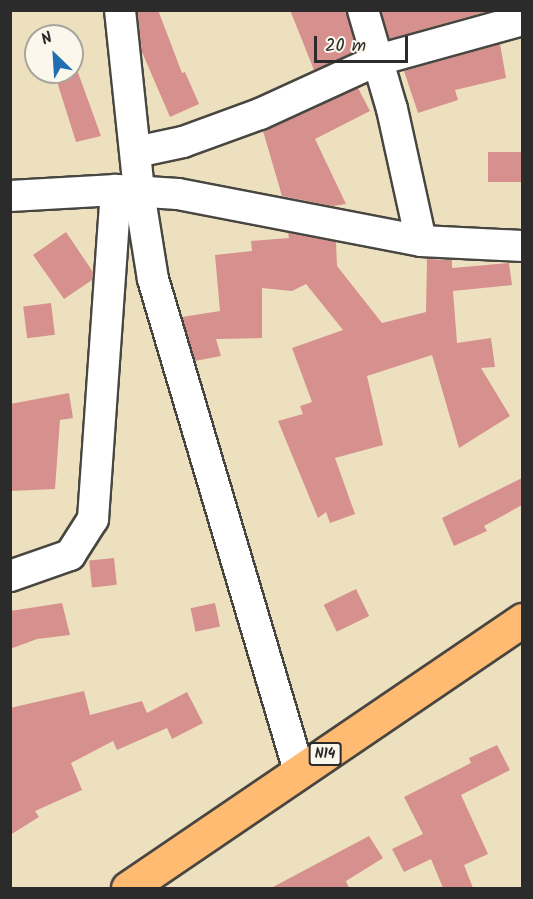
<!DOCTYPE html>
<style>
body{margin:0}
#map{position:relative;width:533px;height:899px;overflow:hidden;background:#ede0be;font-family:Kalam,sans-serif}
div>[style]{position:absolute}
.building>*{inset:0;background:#d6918e;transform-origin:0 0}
.roads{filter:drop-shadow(2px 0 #484641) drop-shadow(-2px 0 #484641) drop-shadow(0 2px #484641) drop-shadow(0 -2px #484641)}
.minor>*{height:30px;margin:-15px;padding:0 15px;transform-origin:15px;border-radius:15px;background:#fff}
.primary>*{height:33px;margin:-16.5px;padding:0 16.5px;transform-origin:16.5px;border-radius:16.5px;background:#ffbb71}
span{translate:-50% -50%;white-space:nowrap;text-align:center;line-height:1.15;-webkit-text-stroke:5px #fbf7ec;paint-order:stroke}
.shield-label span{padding:2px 4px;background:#fbf7ec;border:2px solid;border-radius:4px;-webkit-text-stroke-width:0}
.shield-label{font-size:14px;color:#2b2b2b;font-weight:700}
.frame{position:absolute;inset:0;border:12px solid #2b2b2b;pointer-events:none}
.north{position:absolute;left:24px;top:24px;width:60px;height:60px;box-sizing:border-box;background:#fbf7ec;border:2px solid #a8a59f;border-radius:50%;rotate:335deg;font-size:16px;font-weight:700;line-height:24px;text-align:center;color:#2b2b2b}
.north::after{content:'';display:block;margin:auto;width:21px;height:27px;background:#1f6fb2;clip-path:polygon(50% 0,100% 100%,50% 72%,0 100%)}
.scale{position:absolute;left:314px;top:36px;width:94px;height:27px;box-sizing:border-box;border:3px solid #2b2b2b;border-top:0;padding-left:8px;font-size:18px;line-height:21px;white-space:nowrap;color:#2b2b2b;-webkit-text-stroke:4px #fbf7ec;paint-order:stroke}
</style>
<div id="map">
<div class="building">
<i style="clip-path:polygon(137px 10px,158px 10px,182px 73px,185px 72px,199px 104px,170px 117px,142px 52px)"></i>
<i style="clip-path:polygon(290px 10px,346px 10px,357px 51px,314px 70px)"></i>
<i style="clip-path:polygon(381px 10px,492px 10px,389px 39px)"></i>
<i style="clip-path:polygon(500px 44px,506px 78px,455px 90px,458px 100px,418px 113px,404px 71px)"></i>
<i style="clip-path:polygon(72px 56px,101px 136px,76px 142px,54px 72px,72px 72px)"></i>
<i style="clip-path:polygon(358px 88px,370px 111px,315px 139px,346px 204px,333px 206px,282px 196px,263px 131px)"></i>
<i style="left:522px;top:152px;width:30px;height:34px;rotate:90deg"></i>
<i style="clip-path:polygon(66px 232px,93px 272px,92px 280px,64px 299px,33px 255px)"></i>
<i style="clip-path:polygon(288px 233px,336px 242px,337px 266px,382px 323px,426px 312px,427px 259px,452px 260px,452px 268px,509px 263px,512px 285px,453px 291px,457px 343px,491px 338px,495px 367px,481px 368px,510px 416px,459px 448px,432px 355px,367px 376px,383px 445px,335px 458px,355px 514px,330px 523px,326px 512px,318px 518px,278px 421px,303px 414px,300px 406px,312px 402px,292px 348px,343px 330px,306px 284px,292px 291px,262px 288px,262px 338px,216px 339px,221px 356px,195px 361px,182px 317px,220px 311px,215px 255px,252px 251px,251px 241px,289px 238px)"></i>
<i style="left:51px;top:303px;width:32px;height:28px;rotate:83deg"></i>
<i style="clip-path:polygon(69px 393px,73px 418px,60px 420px,55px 489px,10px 491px,10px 404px)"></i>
<i style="clip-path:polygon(522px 478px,522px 505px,484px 526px,487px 531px,454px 546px,442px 518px)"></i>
<i style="left:114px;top:558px;width:27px;height:25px;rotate:84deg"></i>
<i style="left:356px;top:589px;width:30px;height:36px;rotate:64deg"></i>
<i style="clip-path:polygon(62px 603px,70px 635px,37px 639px,10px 649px,10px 611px)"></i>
<i style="left:215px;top:603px;width:24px;height:25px;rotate:78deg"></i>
<i style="clip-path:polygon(84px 691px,90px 715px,142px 701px,147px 713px,187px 692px,203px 723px,172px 739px,167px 728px,117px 750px,113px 741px,71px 763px,82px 790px,35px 811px,39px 817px,10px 835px,10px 708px)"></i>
<i style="clip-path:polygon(497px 745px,510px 770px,461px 795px,488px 854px,464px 865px,473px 888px,443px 888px,431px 859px,404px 872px,392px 849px,423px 834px,404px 797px,471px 763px,469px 758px)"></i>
<i style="clip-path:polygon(369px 836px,383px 858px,346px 881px,349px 888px,271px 888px)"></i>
</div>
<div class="roads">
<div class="minor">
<i style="left:120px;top:10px;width:183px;rotate:84deg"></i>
<i style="left:139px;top:192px;width:88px;rotate:80.9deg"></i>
<i style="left:153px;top:279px;width:513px;rotate:73.47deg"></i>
<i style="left:363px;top:10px;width:103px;rotate:73.7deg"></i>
<i style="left:392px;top:109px;width:135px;rotate:77.6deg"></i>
<i style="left:136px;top:152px;width:48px;rotate:-12deg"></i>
<i style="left:183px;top:142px;width:82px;rotate:-20deg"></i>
<i style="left:260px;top:114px;width:130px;rotate:-24.6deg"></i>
<i style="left:378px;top:60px;width:149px;rotate:-15.5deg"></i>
<i style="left:10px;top:196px;width:106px;rotate:-3.2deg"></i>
<i style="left:116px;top:190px;width:62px;rotate:3.7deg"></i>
<i style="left:178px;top:194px;width:248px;rotate:10.9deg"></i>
<i style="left:421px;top:241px;width:101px;rotate:2.8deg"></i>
<i style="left:10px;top:576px;width:64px;rotate:-19.3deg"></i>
<i style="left:70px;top:555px;width:43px;rotate:-57.4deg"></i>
<i style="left:93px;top:519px;width:330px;rotate:-86deg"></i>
</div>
<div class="primary">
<i style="left:128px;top:888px;width:477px;rotate:-34.2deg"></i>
</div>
</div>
<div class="shield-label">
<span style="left:325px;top:754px">N14</span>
</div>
<div class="frame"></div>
<div class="north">N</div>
<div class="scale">20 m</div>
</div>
